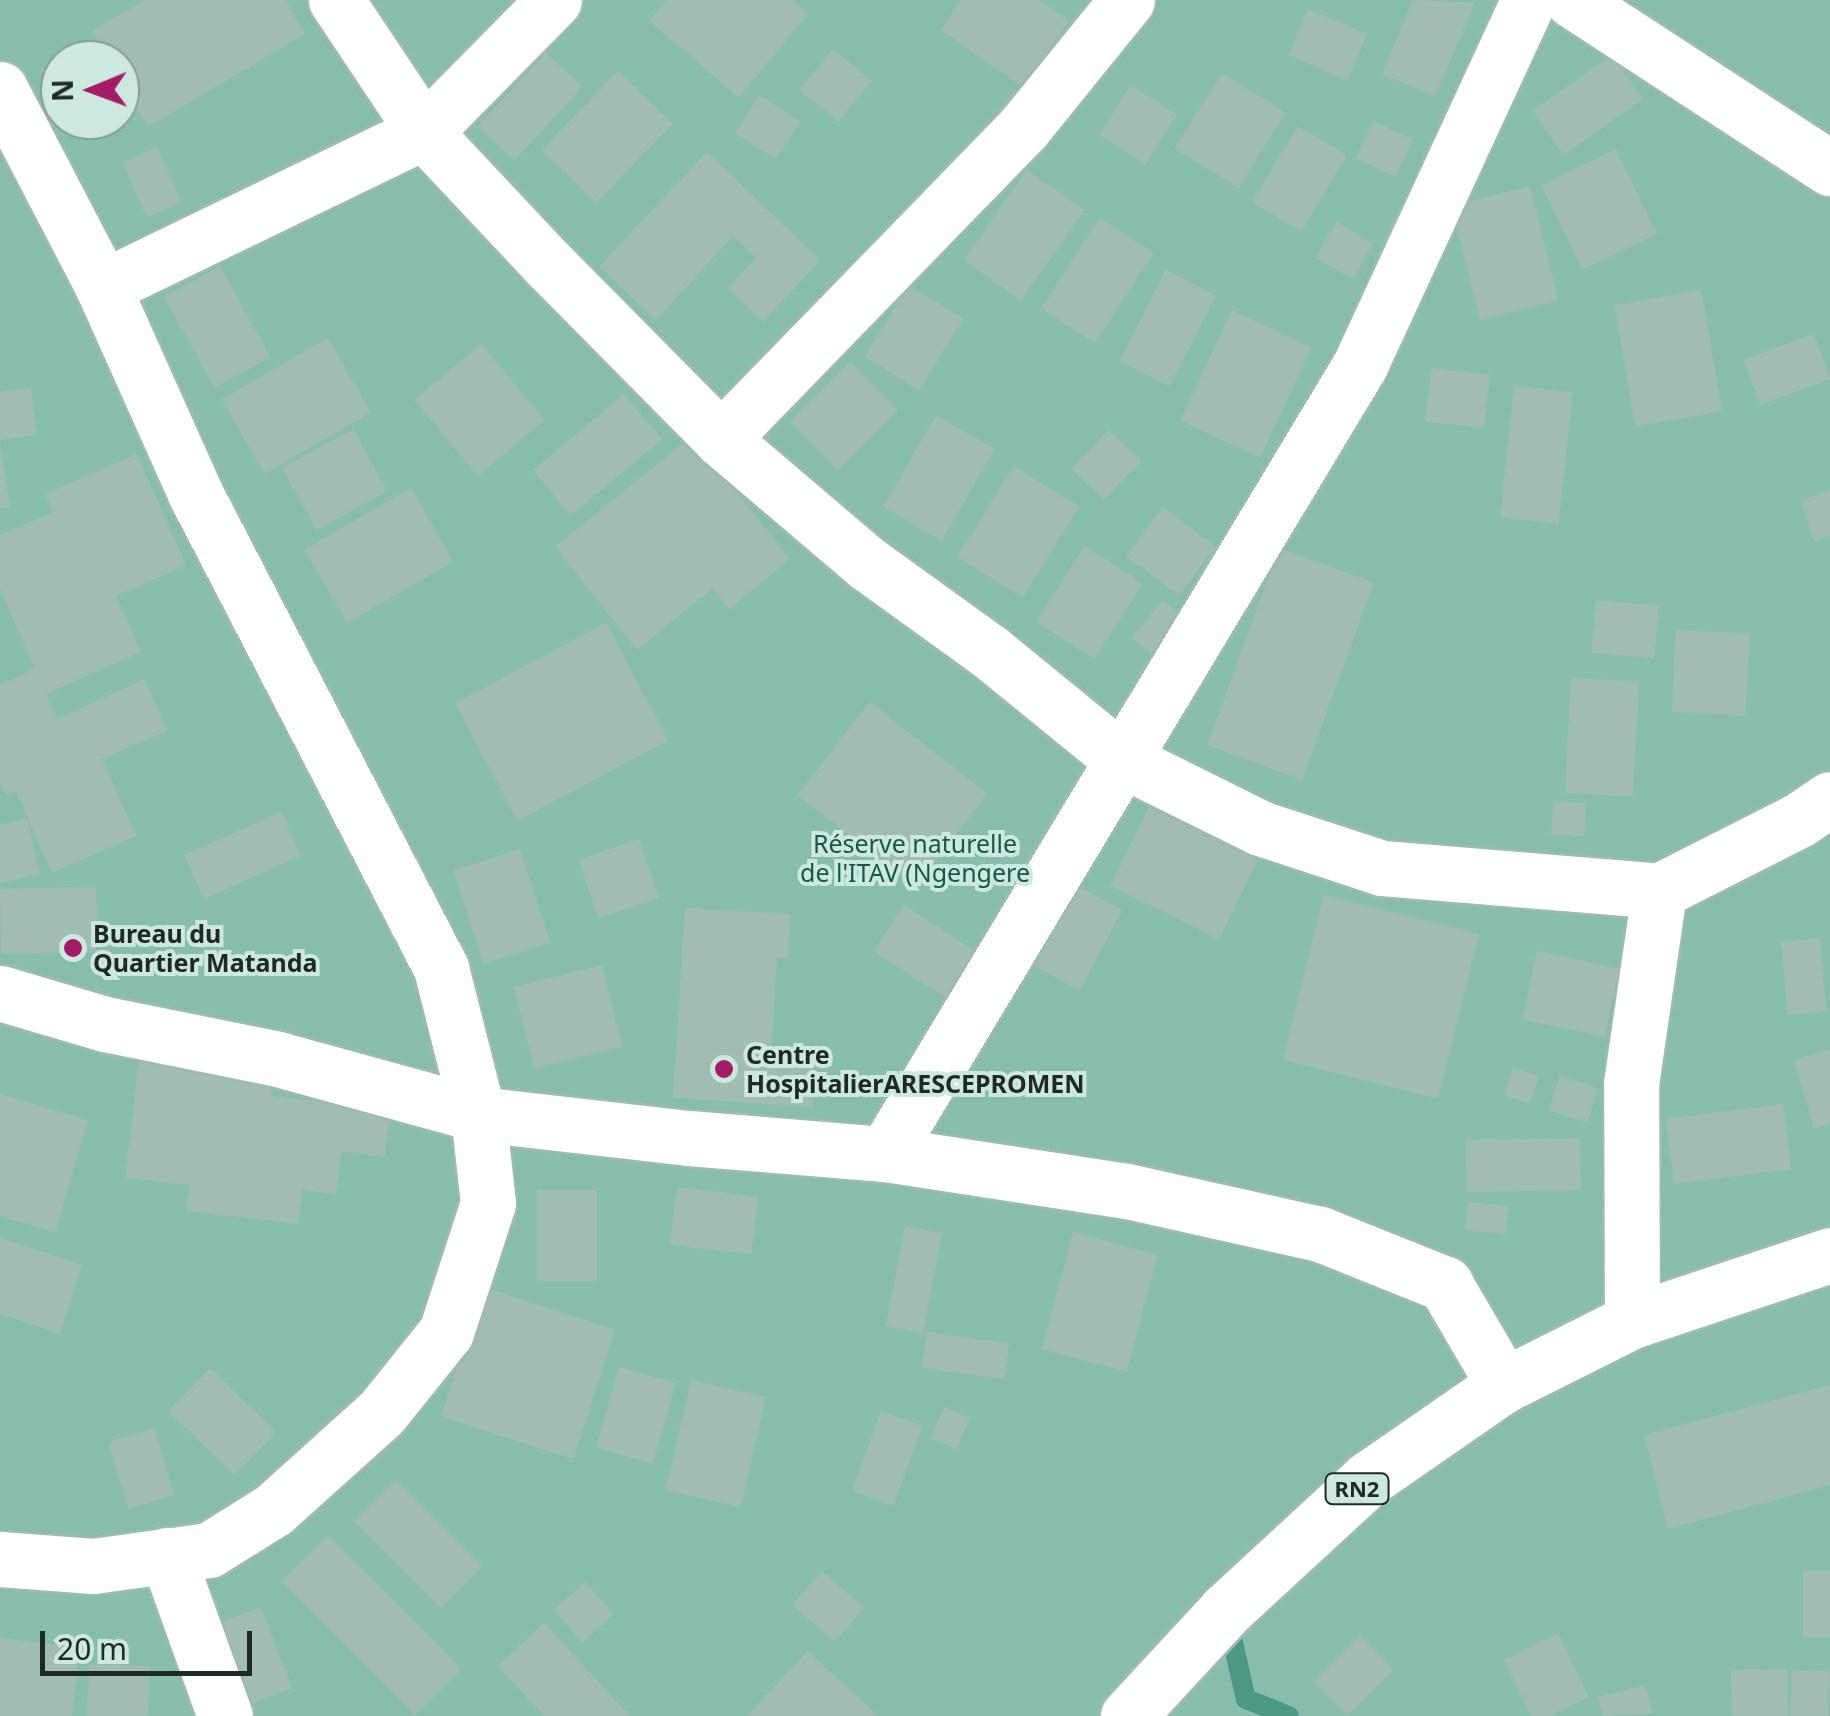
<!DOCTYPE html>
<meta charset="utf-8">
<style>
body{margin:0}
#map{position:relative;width:1830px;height:1716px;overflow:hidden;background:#cce8df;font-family:"Noto Sans",sans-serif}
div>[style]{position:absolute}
.green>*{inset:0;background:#88bdad}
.stream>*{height:20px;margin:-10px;padding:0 10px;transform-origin:10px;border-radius:10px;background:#4c9884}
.building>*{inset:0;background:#a1bcb3;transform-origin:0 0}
.roads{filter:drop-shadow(2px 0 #9fbab1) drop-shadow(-2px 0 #9fbab1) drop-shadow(0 2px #9fbab1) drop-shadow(0 -2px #9fbab1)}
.street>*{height:55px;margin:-27.5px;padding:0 27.5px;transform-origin:27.5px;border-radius:27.5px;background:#fff}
.highway>*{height:55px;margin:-27.5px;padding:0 27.5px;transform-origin:27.5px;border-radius:27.5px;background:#fff}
.dots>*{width:28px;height:28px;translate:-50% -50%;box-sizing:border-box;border:5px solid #cce8df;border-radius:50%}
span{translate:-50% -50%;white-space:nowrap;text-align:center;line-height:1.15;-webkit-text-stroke:8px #cce8df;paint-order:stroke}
.shield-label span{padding:2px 8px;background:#cce8df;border:2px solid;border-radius:8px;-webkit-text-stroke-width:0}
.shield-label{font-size:22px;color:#1f2926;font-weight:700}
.park-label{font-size:25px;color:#195849}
.poi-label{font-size:25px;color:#1f2926;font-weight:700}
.left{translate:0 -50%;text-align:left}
.north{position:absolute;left:40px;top:40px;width:100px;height:100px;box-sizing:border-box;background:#cce8df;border:2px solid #879c95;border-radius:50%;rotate:269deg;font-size:28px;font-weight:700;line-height:40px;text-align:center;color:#1f2926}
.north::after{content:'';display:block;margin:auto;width:35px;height:45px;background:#a31c67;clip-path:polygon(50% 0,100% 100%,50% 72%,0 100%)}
.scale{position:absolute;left:40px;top:1631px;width:212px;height:45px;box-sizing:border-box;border:5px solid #1f2926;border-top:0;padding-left:12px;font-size:30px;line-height:35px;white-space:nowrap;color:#1f2926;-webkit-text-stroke:8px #cce8df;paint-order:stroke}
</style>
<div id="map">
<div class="green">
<i style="clip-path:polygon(evenodd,0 0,1830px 0,1830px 1716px,0 1716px,0 0,60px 60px,120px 60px,120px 120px,60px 120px,60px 60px)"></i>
</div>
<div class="stream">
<i style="left:1227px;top:1617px;width:84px;rotate:77deg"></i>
<i style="left:1246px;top:1699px;width:46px;rotate:21.6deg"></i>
</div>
<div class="building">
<i style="clip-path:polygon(145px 0,285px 0,305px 34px,148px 127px,120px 78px,120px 60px,109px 60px,92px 31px)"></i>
<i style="clip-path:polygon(667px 0,792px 0,808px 14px,739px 97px,649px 21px)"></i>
<i style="clip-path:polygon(961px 0,1039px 0,1069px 21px,1022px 87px,941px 30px)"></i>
<i style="clip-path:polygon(1413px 0,1475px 3px,1435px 96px,1382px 74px)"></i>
<i style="left:1308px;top:9px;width:64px;height:50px;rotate:23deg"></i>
<i style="left:833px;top:49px;width:50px;height:53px;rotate:39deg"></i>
<i style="left:546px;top:53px;width:50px;height:100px;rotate:43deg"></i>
<i style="left:1612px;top:55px;width:54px;height:97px;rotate:55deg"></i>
<i style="left:618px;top:71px;width:76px;height:110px;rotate:44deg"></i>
<i style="left:1222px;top:73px;width:75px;height:89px;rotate:32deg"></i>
<i style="left:1131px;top:85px;width:55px;height:59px;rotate:33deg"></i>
<i style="left:759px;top:95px;width:49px;height:45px;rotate:32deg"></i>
<i style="left:1373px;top:121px;width:44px;height:41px;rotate:25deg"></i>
<i style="left:1298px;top:126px;width:57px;height:89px;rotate:31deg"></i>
<i style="left:157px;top:147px;width:60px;height:38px;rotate:66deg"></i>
<i style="left:1616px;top:149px;width:94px;height:83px;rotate:64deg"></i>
<i style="clip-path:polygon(707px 152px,820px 260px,763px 322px,728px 288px,756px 258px,733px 236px,656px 320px,599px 267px)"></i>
<i style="left:1027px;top:170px;width:70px;height:110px;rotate:35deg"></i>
<i style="left:1530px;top:186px;width:118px;height:81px;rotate:76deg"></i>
<i style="left:1100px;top:218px;width:64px;height:108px;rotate:33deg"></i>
<i style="left:1336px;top:222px;width:43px;height:41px;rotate:30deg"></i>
<i style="left:220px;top:266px;width:104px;height:64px;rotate:61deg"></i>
<i style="left:1166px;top:270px;width:56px;height:102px;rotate:27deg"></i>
<i style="left:909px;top:285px;width:64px;height:84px;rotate:32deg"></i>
<i style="left:1701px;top:290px;width:123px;height:88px;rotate:80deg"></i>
<i style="left:1232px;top:310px;width:88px;height:122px;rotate:25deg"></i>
<i style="left:1814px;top:334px;width:48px;height:75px;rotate:70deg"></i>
<i style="left:328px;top:338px;width:86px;height:123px;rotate:60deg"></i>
<i style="left:481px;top:344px;width:99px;height:87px;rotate:50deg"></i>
<i style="left:850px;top:362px;width:68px;height:85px;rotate:45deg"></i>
<i style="left:1431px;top:368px;width:59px;height:54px;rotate:6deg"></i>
<i style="left:1514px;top:386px;width:59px;height:132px;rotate:6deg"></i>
<i style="clip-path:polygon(31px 388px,37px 435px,0 440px,0 392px)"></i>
<i style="left:624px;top:394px;width:59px;height:119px;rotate:50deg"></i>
<i style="left:936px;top:415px;width:68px;height:106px;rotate:30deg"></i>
<i style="left:353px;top:429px;width:71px;height:81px;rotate:61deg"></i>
<i style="left:1109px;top:430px;width:45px;height:54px;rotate:44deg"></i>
<i style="clip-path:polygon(692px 436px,790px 559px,729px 609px,713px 588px,637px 650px,555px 547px)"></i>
<i style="clip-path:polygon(0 443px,10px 508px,0 509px)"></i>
<i style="clip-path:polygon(137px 454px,186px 565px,116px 596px,141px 652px,46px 694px,57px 719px,145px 679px,167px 731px,102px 759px,136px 836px,52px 873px,16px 792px,6px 795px,0 782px,0 685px,35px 669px,0 589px,0 535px,53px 512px,45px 494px)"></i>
<i style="left:1014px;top:466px;width:77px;height:107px;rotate:32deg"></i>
<i style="left:411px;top:488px;width:85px;height:123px;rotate:60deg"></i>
<i style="clip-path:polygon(1830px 490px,1830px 536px,1814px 541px,1801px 500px)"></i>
<i style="left:1163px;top:507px;width:66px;height:61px;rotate:37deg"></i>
<i style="left:1085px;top:546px;width:69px;height:90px;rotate:33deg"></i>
<i style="left:1279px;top:548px;width:101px;height:210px;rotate:20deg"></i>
<i style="left:1163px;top:600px;width:33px;height:49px;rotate:40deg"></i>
<i style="left:1596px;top:600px;width:63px;height:53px;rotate:5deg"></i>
<i style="left:606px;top:623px;width:133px;height:171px;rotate:62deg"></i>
<i style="left:1676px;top:630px;width:74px;height:82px;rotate:3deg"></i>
<i style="left:1571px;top:678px;width:68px;height:115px;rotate:3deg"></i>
<i style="left:870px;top:702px;width:149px;height:118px;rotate:38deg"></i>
<i style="left:1553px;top:801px;width:33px;height:34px;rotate:3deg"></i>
<i style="left:1149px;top:807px;width:121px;height:88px;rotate:26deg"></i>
<i style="left:281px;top:812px;width:48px;height:106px;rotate:66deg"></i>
<i style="clip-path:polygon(27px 819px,40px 874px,0 883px,0 825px)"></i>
<i style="left:639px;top:839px;width:62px;height:64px;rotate:71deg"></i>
<i style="left:520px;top:849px;width:98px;height:70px;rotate:72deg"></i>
<i style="left:1074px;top:884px;width:55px;height:91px;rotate:28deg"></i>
<i style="left:96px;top:887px;width:65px;height:96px;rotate:89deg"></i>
<i style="left:1324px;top:895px;width:160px;height:170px;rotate:14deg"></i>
<i style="left:904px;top:905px;width:87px;height:55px;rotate:33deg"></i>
<i style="clip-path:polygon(685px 908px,790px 914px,788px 958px,777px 957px,771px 1058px,815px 1060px,813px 1107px,673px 1098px)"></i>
<i style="left:1820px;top:938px;width:74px;height:39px;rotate:85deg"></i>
<i style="left:1537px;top:951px;width:84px;height:70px;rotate:12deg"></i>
<i style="left:602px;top:965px;width:84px;height:91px;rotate:76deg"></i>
<i style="clip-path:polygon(1830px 1049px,1830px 1124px,1814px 1128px,1794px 1060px)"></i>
<i style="clip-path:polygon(140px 1052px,274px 1067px,271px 1096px,390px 1110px,385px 1157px,341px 1151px,336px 1194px,302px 1190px,298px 1224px,186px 1211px,189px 1185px,125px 1178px)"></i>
<i style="left:1513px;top:1068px;width:27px;height:29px;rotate:17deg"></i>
<i style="left:1560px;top:1076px;width:40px;height:36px;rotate:18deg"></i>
<i style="clip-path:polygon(0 1094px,88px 1120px,55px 1232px,0 1216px)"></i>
<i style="left:1783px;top:1104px;width:66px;height:118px;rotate:83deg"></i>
<i style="left:1580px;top:1138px;width:52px;height:114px;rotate:89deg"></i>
<i style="left:677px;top:1187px;width:82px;height:58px;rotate:7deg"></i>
<i style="left:597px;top:1190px;width:91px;height:60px;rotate:90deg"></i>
<i style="left:1468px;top:1202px;width:41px;height:28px;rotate:6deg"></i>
<i style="left:905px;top:1226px;width:38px;height:102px;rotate:11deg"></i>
<i style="left:1073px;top:1232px;width:88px;height:121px;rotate:15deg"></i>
<i style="clip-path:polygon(0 1238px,82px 1265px,60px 1334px,0 1314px)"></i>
<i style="left:483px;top:1287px;width:139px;height:136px;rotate:18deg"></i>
<i style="left:927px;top:1332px;width:83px;height:36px;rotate:8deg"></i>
<i style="left:619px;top:1367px;width:59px;height:84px;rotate:16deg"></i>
<i style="left:210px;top:1368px;width:92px;height:60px;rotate:44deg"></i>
<i style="left:691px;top:1380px;width:77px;height:113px;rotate:13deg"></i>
<i style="clip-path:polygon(1830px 1385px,1830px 1485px,1668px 1529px,1644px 1435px)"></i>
<i style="left:944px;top:1407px;width:28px;height:34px;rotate:23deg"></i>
<i style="left:881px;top:1411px;width:44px;height:85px;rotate:20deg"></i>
<i style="left:154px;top:1428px;width:70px;height:48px;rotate:73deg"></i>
<i style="left:396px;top:1480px;width:122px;height:59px;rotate:45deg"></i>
<i style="left:328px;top:1535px;width:189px;height:66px;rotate:45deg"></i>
<i style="left:822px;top:1571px;width:56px;height:45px;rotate:41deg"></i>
<i style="left:1803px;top:1571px;width:27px;height:66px"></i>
<i style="left:585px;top:1582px;width:43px;height:42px;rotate:48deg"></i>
<i style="left:261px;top:1607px;width:87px;height:46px;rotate:69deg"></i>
<i style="clip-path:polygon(544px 1623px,630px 1716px,544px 1716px,498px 1666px)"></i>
<i style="clip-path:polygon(1558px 1633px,1589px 1697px,1549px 1716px,1531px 1716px,1504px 1660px)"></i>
<i style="left:1360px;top:1636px;width:47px;height:65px;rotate:45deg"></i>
<i style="clip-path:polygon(0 1638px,80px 1648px,72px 1716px,0 1716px)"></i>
<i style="clip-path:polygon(808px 1651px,878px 1716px,747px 1716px)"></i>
<i style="left:89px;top:1664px;width:61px;height:52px;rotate:2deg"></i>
<i style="left:1787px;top:1669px;width:47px;height:56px;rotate:89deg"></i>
<i style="left:1792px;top:1670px;width:38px;height:46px;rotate:2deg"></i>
<i style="clip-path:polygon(1645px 1685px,1653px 1713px,1603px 1716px,1598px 1697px)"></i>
</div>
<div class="roads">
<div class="street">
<i style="left:336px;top:0;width:159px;rotate:56.3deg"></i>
<i style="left:424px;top:132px;width:181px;rotate:46.8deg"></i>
<i style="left:548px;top:264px;width:246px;rotate:45.3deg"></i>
<i style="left:721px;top:439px;width:193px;rotate:40.4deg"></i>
<i style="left:868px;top:564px;width:150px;rotate:35.8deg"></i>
<i style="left:990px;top:652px;width:169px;rotate:39.2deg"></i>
<i style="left:1121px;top:759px;width:155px;rotate:26.4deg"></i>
<i style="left:1260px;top:828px;width:128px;rotate:18.2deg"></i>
<i style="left:1382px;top:868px;width:278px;rotate:4.7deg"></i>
<i style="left:1659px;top:891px;width:157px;rotate:-26.9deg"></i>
<i style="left:1799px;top:820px;width:37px;rotate:-34deg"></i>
<i style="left:1572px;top:0;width:308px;rotate:33.1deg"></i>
<i style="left:0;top:89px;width:223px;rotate:62.5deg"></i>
<i style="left:103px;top:287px;width:226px;rotate:65.9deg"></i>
<i style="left:195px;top:493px;width:535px;rotate:62.62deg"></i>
<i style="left:441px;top:968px;width:151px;rotate:75.8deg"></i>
<i style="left:478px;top:1114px;width:90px;rotate:83.6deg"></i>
<i style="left:488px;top:1203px;width:136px;rotate:108deg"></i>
<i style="left:446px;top:1332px;width:102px;rotate:128.7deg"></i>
<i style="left:382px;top:1412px;width:147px;rotate:138deg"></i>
<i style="left:273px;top:1510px;width:75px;rotate:148deg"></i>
<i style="left:209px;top:1550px;width:117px;rotate:172.1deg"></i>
<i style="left:93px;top:1566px;width:93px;rotate:-175.7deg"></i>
<i style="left:103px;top:287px;width:356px;rotate:-25.8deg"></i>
<i style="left:424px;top:132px;width:185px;rotate:-45.4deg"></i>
<i style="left:721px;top:439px;width:436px;rotate:-45.8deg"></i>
<i style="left:1025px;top:126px;width:162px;rotate:-51deg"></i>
<i style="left:0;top:993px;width:109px;rotate:16.4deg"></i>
<i style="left:105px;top:1024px;width:177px;rotate:11.4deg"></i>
<i style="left:278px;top:1059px;width:207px;rotate:15.4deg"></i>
<i style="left:478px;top:1114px;width:212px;rotate:6.5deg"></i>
<i style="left:689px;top:1138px;width:197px;rotate:4.7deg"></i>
<i style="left:885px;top:1154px;width:245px;rotate:8.7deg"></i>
<i style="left:1127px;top:1191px;width:198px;rotate:12.6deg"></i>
<i style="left:1320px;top:1234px;width:135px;rotate:21.8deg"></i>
<i style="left:1445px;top:1284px;width:117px;rotate:59.7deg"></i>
<i style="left:885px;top:1154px;width:921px;rotate:-58.95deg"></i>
<i style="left:1360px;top:365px;width:402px;rotate:-65.2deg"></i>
<i style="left:1632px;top:1321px;width:237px;rotate:-90.2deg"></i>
<i style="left:1631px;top:1084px;width:195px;rotate:-81.7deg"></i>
<i style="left:167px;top:1555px;width:171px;rotate:70.2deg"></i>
</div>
<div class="highway">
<i style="left:1128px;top:1716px;width:144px;rotate:-47.2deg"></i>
<i style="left:1226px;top:1610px;width:193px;rotate:-42.7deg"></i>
<i style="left:1368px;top:1479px;width:165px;rotate:-34.7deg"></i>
<i style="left:1504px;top:1385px;width:143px;rotate:-26.6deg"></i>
<i style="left:1632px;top:1321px;width:209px;rotate:-18.4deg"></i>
</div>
</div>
<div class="dots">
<i style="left:73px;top:948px;background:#a31c67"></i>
<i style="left:724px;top:1069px;background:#a31c67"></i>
</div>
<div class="shield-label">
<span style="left:1357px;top:1489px">RN2</span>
</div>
<div class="park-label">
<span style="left:915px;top:858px">Réserve naturelle<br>de l'ITAV (Ngengere</span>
</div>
<div class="poi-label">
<span class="left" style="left:93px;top:948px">Bureau du<br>Quartier Matanda</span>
<span class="left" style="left:746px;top:1069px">Centre<br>HospitalierARESCEPROMEN</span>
</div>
<div class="north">N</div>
<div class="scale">20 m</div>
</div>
